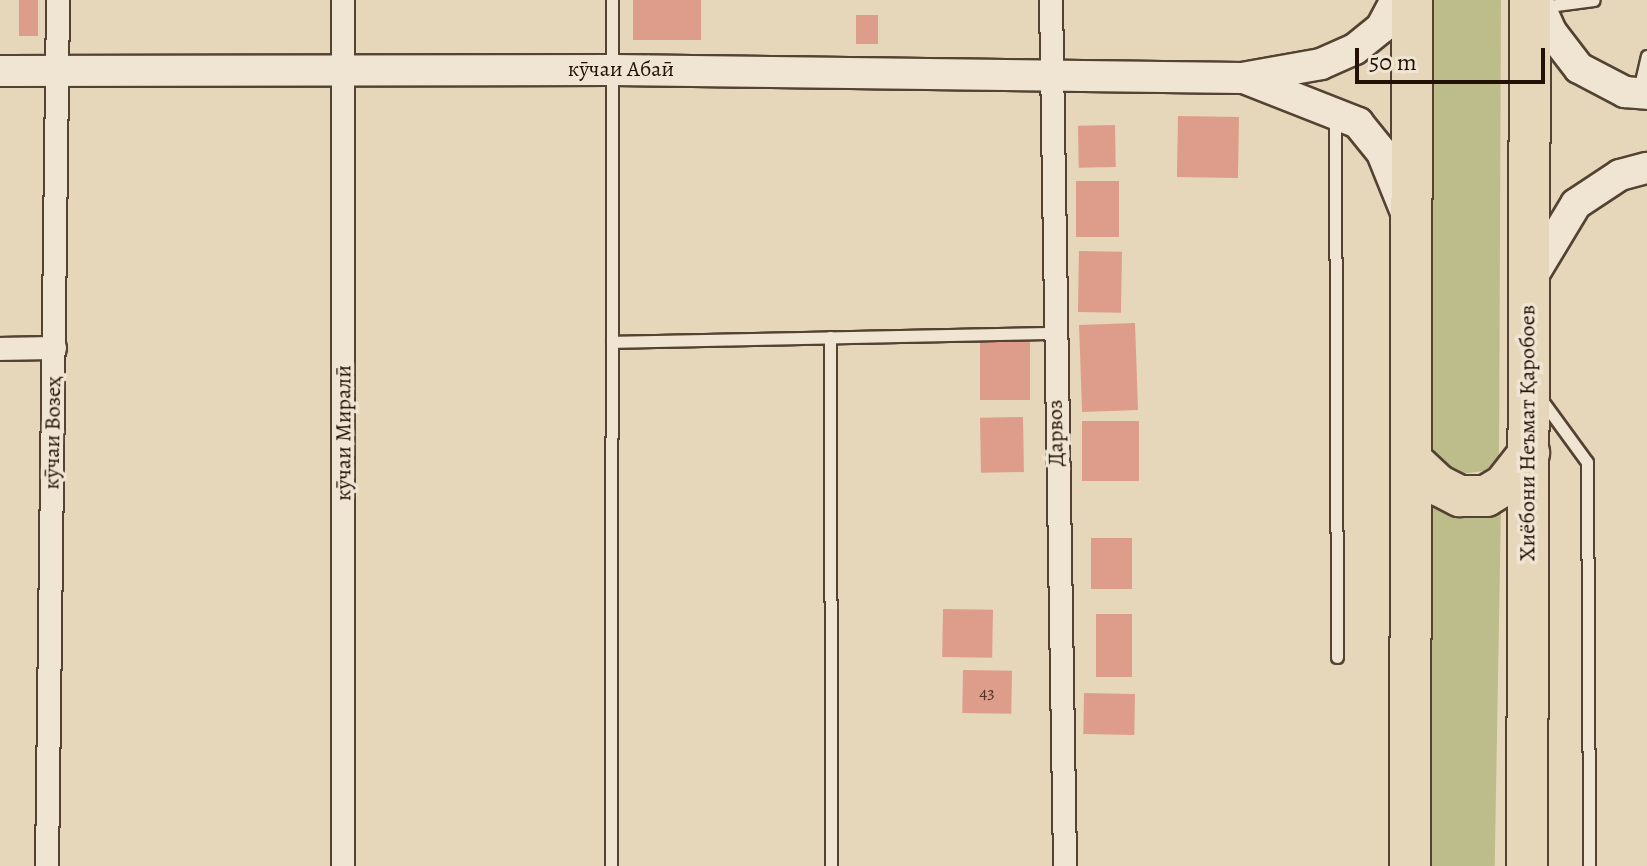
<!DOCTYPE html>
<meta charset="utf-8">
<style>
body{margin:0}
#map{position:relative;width:1647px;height:866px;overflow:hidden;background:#e6d7ba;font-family:Alegreya,serif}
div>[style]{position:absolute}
.green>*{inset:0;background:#bdbc8b;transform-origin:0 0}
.building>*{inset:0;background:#de9d8b;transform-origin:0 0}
.roads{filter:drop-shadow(2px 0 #544232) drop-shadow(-2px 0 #544232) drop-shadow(0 2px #544232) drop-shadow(0 -2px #544232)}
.lane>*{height:11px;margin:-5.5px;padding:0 5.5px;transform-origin:5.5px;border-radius:5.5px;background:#efe5d2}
.street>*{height:22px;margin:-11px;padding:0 11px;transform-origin:11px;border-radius:11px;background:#efe5d2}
.secondary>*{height:30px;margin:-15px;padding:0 15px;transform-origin:15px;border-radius:15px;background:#efe5d2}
.highway>*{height:40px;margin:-20px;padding:0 20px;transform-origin:20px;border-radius:20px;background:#e6d7ba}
span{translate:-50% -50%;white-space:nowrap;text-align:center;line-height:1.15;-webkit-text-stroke:7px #efe5d2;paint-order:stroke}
.number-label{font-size:18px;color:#523426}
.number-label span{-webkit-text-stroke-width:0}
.street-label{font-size:22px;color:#231105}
.scale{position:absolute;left:1355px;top:48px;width:190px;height:36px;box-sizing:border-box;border:4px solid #231105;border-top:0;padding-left:10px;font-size:24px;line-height:28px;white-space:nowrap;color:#231105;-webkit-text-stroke:6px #efe5d2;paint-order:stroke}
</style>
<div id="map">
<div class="green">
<i style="clip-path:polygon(1433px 0,1501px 0,1499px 459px,1484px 471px,1460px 474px,1438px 462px,1432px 452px)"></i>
<i style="left:1433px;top:505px;width:68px;height:361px;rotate:1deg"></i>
</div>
<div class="building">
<i style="left:19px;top:0;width:19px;height:36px"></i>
<i style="left:633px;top:0;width:68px;height:40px"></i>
<i style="left:856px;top:15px;width:22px;height:29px"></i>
<i style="left:1178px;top:116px;width:61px;height:61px;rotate:1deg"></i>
<i style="left:1115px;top:125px;width:42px;height:37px;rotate:89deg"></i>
<i style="left:1076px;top:181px;width:43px;height:56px"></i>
<i style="left:1079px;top:251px;width:43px;height:61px;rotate:1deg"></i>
<i style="left:1135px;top:323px;width:87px;height:56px;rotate:88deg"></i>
<i style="left:1030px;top:342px;width:58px;height:50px;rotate:90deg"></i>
<i style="left:1023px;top:417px;width:55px;height:43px;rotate:89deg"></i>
<i style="left:1082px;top:421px;width:57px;height:60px"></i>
<i style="left:1091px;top:538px;width:41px;height:51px"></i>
<i style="left:943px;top:609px;width:50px;height:48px;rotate:1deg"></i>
<i style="left:1096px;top:614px;width:36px;height:63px"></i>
<i style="left:963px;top:670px;width:49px;height:43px;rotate:1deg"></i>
<i style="left:1084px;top:693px;width:51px;height:41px;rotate:1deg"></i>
</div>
<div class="roads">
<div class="lane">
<i style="left:1541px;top:7px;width:53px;rotate:-7.5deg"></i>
<i style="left:1639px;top:90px;width:35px;rotate:-77deg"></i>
<i style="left:1335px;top:118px;width:539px;rotate:89.79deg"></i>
<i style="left:830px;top:337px;width:529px;rotate:89.89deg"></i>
<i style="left:612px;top:342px;width:442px;rotate:-1.2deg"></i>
<i style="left:1541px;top:399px;width:78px;rotate:53.9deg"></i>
<i style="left:1587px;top:462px;width:404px;rotate:89.7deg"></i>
<i style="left:611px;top:866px;width:866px;rotate:-89.93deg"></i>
</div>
<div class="street">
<i style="left:1051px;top:0;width:866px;rotate:89.07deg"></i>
<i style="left:0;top:349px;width:55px;rotate:-1deg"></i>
<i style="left:47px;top:866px;width:866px;rotate:-89.27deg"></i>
<i style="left:343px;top:866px;width:866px;rotate:-90deg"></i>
</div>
<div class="secondary">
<i style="left:1537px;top:0;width:36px;rotate:66deg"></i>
<i style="left:1552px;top:33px;width:44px;rotate:52.4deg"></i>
<i style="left:1579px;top:68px;width:52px;rotate:27.6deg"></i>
<i style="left:1625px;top:92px;width:22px;rotate:5deg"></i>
<i style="left:0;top:71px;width:614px;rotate:-0.09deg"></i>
<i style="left:614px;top:70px;width:628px;rotate:0.73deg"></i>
<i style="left:1242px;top:78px;width:80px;rotate:-10deg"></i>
<i style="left:1321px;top:64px;width:37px;rotate:-24deg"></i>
<i style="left:1355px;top:49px;width:33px;rotate:-39deg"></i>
<i style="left:1381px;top:28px;width:32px;rotate:-62deg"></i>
<i style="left:1244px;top:78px;width:123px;rotate:21.5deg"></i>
<i style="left:1358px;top:123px;width:38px;rotate:51deg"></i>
<i style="left:1382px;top:153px;width:67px;rotate:68deg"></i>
<i style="left:1529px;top:282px;width:91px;rotate:-58.9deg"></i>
<i style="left:1576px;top:204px;width:53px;rotate:-33.4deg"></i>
<i style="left:1620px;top:175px;width:28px;rotate:-15deg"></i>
</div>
<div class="highway">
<i style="left:1411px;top:460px;width:37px;rotate:43deg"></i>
<i style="left:1438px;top:485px;width:25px;rotate:27deg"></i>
<i style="left:1460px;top:496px;width:26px"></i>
<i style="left:1486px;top:496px;width:21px;rotate:-31deg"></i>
<i style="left:1504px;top:485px;width:41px;rotate:-52deg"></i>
<i style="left:1410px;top:866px;width:866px;rotate:-89.87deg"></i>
<i style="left:1527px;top:866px;width:866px;rotate:-89.8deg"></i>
</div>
</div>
<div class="number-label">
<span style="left:987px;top:692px">43</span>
</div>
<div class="street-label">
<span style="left:621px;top:70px">кӯчаи Абаӣ</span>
<span style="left:53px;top:433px;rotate:-89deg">кӯчаи Возеҳ</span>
<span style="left:344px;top:433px;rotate:-90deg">кӯчаи Миралӣ</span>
<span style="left:1056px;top:433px;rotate:-91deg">Дарвоз</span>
<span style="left:1528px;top:433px;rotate:-90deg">Хиёбони Неъмат Қаробоев</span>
</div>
<div class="scale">50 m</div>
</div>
